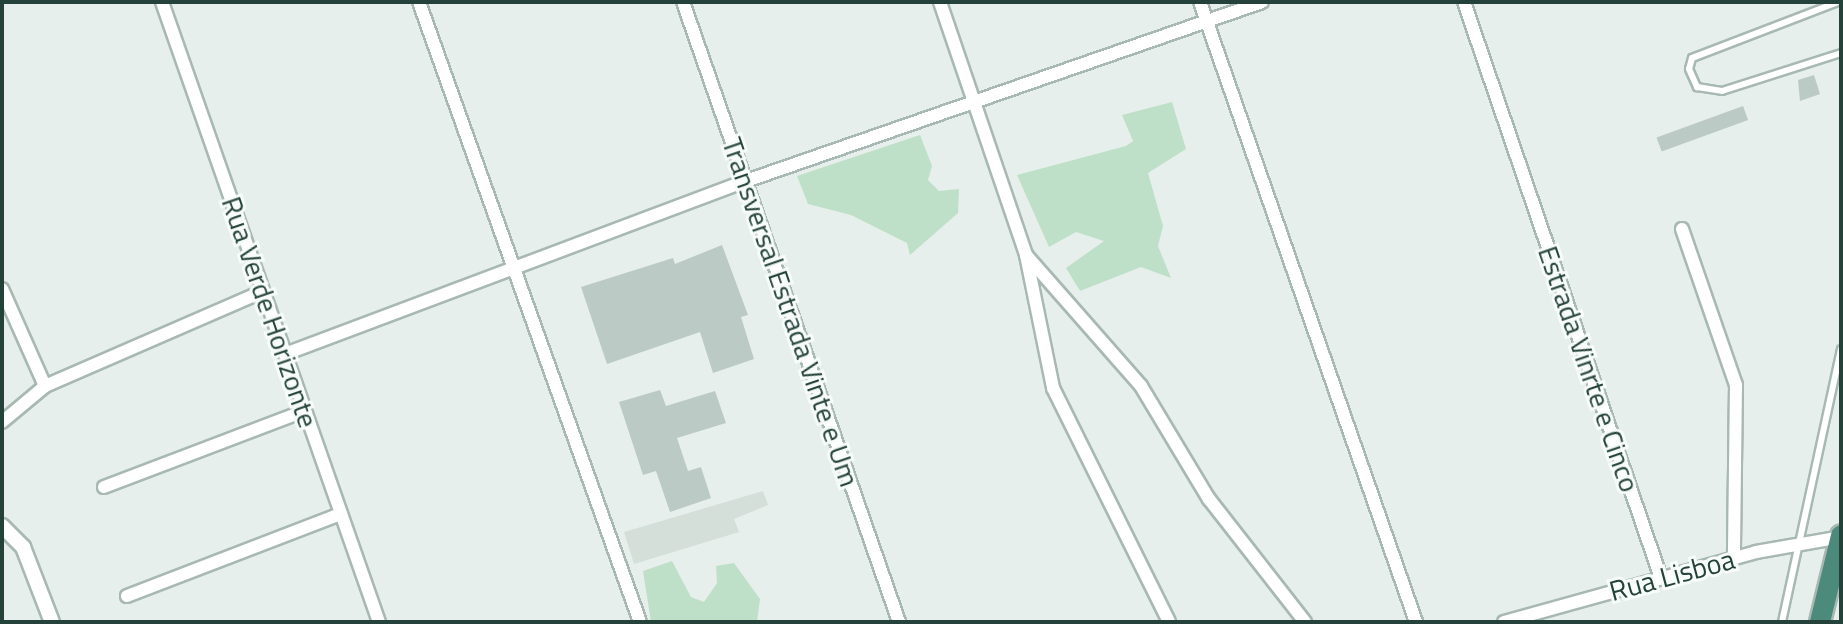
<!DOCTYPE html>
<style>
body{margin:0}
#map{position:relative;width:1843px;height:624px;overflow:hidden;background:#e6efeb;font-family:"Titillium Web",sans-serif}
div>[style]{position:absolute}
.built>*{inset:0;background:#d4dfda}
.green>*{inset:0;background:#bfe0c8}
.building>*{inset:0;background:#bbcac4;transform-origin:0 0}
.roads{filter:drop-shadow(2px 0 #a8b8b2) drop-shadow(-2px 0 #a8b8b2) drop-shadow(0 2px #a8b8b2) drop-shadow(0 -2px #a8b8b2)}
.service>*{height:6px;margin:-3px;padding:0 3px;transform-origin:3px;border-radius:3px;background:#fff}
.minor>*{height:12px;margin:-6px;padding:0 6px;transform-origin:6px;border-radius:6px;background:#fff}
.tertiary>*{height:14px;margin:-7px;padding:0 7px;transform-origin:7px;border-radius:7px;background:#fff}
.trunk>*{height:20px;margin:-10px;padding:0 10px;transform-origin:10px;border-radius:10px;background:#4c8a7c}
span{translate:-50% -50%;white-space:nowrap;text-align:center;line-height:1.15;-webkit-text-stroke:6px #f7fbf9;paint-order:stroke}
.street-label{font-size:28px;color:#24423a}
.frame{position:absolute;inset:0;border:4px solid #24423a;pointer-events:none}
</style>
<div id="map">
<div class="built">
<i style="clip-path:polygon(763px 491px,768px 505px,734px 519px,739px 532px,634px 564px,624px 532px)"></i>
</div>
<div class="green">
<i style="clip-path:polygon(1172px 102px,1186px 149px,1148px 173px,1163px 226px,1158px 246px,1171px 278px,1141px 267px,1080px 291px,1066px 268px,1104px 241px,1076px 232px,1049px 247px,1017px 175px,1126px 146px,1133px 141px,1122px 115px)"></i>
<i style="clip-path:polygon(920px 135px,932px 166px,928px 180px,939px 191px,959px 189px,958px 213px,910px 255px,907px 243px,851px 215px,808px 204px,797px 176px)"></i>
<i style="clip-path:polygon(672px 561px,691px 597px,704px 602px,717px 583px,716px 566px,734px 563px,760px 599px,757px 622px,651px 622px,643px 571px)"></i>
</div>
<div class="building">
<i style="clip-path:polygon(1814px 75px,1820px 94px,1800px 101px,1798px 80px)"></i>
<i style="left:1743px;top:106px;width:15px;height:92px;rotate:70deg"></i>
<i style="clip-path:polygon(722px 245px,748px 315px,741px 317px,754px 359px,713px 373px,700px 332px,607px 364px,581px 287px,673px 258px,675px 264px)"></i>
<i style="clip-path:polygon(660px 390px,666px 406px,715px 391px,726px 423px,677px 438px,688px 471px,701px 467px,711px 498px,670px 512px,656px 471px,643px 475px,619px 402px)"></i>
</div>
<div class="roads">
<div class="service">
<i style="left:1838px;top:2px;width:156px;rotate:159deg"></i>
<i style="left:1692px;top:58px;width:11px;rotate:105deg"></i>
<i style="left:1689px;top:69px;width:20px;rotate:66deg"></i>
<i style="left:1697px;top:87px;width:25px;rotate:9deg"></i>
<i style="left:1722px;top:91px;width:125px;rotate:-17.7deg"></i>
<i style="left:1782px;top:622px;width:279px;rotate:-77.8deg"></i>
</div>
<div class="minor">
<i style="left:162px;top:2px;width:657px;rotate:70.71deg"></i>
<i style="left:419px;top:2px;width:658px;rotate:70.38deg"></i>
<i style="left:683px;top:2px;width:657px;rotate:70.79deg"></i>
<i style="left:940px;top:2px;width:267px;rotate:71.2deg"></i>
<i style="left:1026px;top:255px;width:136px;rotate:78.5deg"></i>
<i style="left:1053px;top:388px;width:261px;rotate:63.6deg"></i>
<i style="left:1200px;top:2px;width:657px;rotate:70.79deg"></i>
<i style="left:1464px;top:2px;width:609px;rotate:71.12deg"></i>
<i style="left:1682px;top:229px;width:165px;rotate:70.9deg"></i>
<i style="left:1736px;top:385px;width:173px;rotate:90.7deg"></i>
<i style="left:1026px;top:255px;width:174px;rotate:48.7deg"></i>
<i style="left:1141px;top:386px;width:132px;rotate:59deg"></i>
<i style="left:1209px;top:499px;width:156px;rotate:52deg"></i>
<i style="left:2px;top:289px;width:106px;rotate:66.1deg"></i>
<i style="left:285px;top:354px;width:492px;rotate:-20.6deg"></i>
<i style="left:746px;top:181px;width:546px;rotate:-19.13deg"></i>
<i style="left:2px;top:422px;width:56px;rotate:-39.9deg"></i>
<i style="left:45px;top:386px;width:236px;rotate:-23.5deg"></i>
<i style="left:104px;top:487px;width:214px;rotate:-20.8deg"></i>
<i style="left:127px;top:596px;width:229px;rotate:-21deg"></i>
<i style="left:1504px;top:622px;width:262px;rotate:-15.5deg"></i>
<i style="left:1756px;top:552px;width:86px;rotate:-10deg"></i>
</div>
<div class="tertiary">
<i style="left:2px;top:526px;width:30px;rotate:45deg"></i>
<i style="left:23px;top:547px;width:80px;rotate:68.9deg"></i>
</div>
<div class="trunk">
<i style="left:1820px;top:622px;width:89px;rotate:-76.3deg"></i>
</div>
</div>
<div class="street-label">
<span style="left:270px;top:312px;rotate:71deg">Rua Verde Horizonte</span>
<span style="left:791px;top:312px;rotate:71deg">Transversal Estrada Vinte e Um</span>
<span style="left:1589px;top:369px;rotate:71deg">Estrada Vinrte e Cinco</span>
<span style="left:1672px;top:575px;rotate:-15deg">Rua Lisboa</span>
</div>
<div class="frame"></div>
</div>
